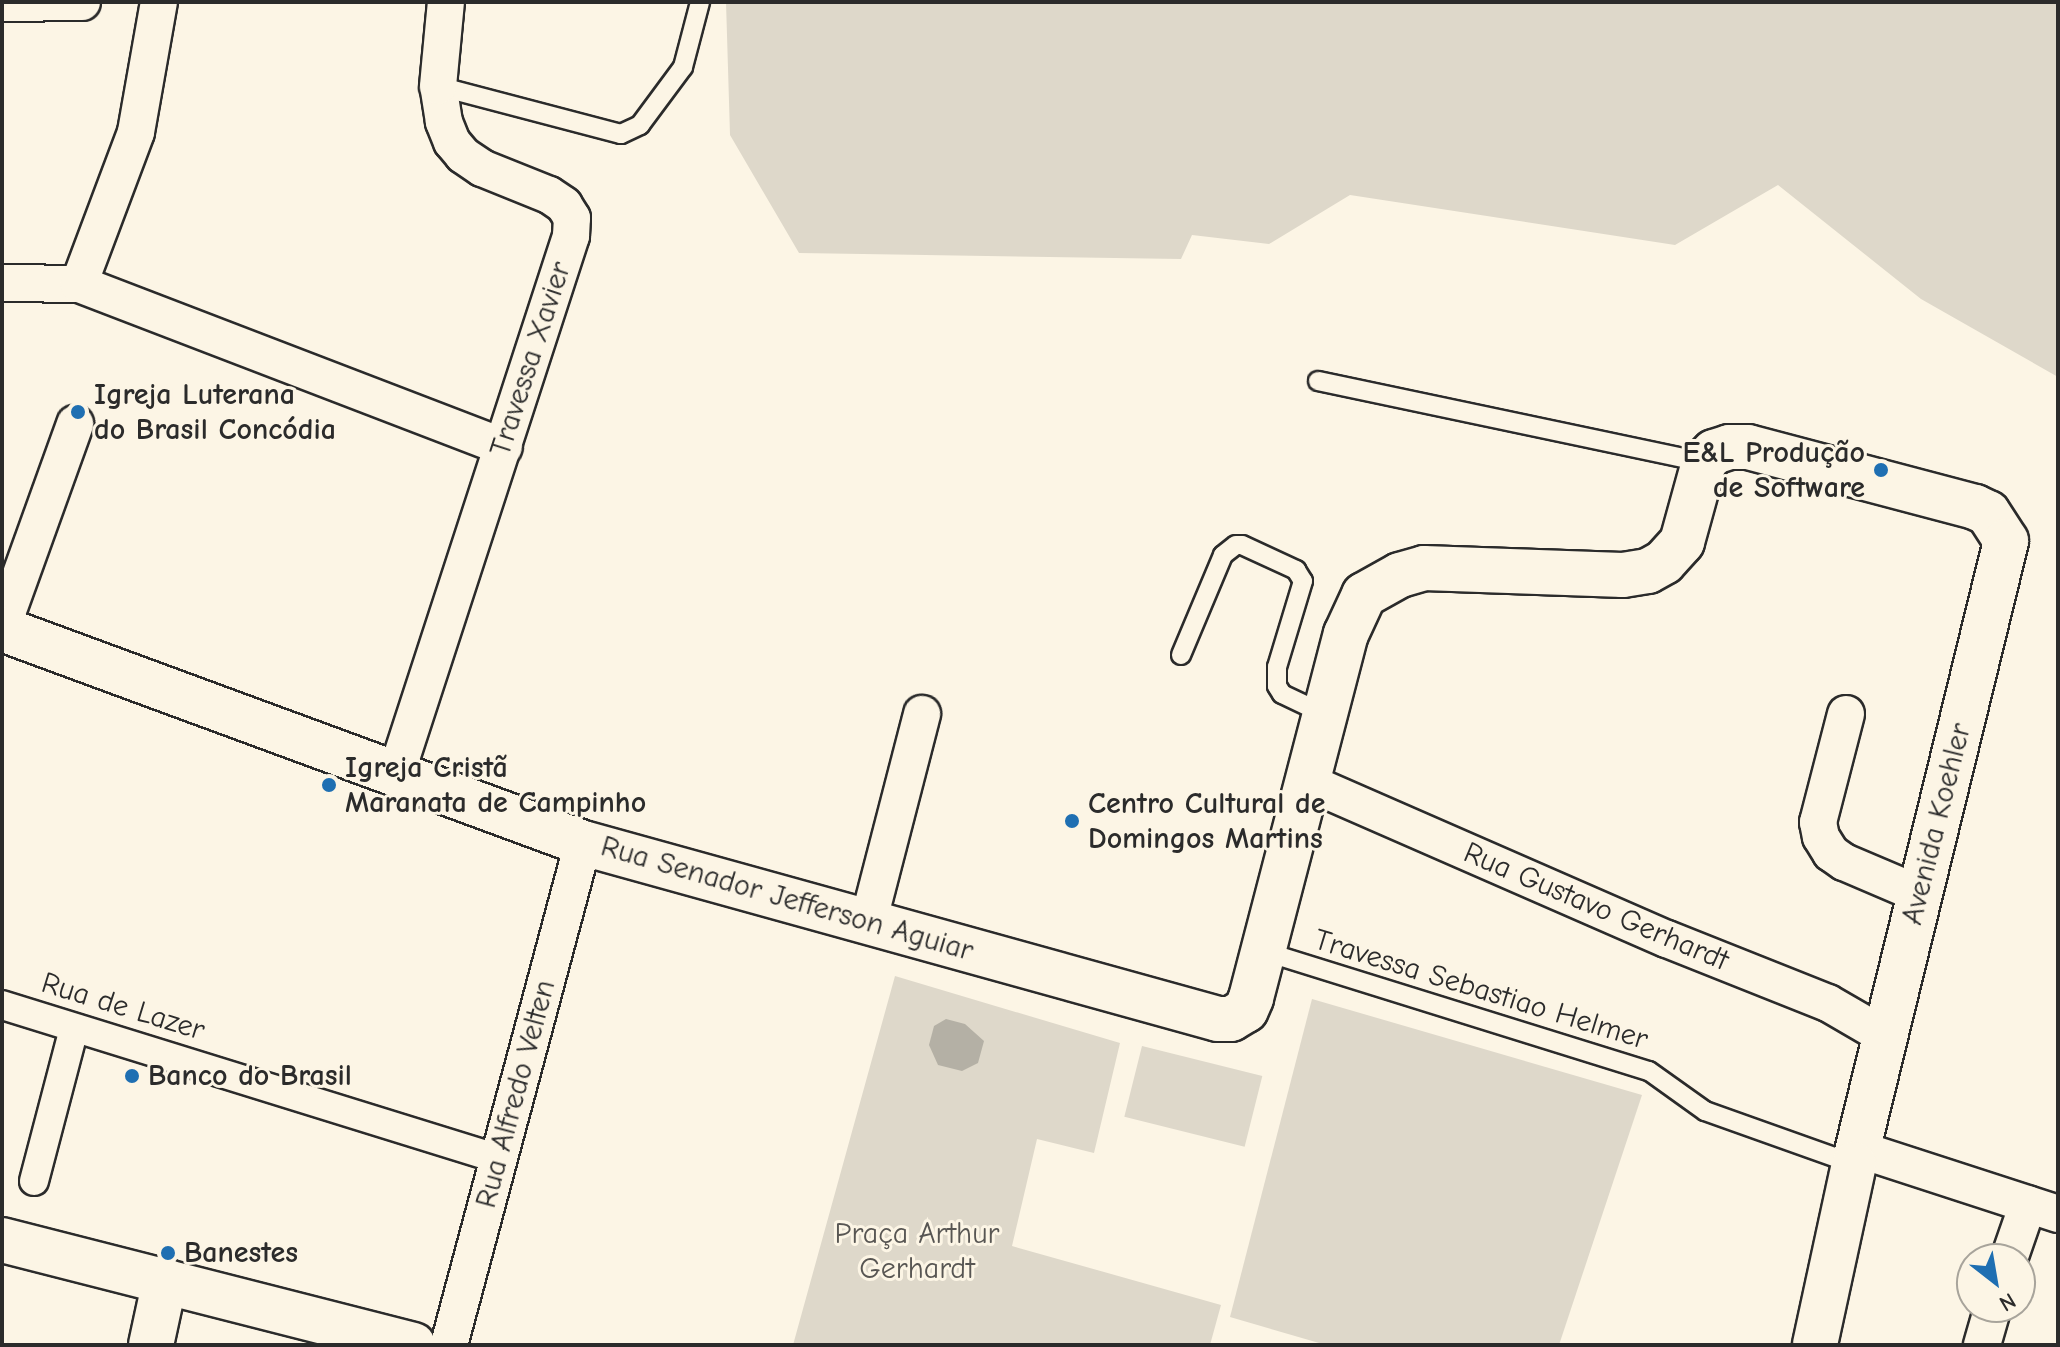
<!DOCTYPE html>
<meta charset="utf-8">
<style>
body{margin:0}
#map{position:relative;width:2060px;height:1347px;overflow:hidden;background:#fcf5e5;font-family:"Comic Neue",sans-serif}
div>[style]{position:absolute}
.green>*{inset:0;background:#ded8ca;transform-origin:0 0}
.water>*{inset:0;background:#b4b0a5}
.roads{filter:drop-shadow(2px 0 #2b2b2b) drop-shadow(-2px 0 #2b2b2b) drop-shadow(0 2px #2b2b2b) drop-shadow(0 -2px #2b2b2b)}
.service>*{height:18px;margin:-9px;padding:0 9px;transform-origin:9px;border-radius:9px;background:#fcf5e5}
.pedestrian>*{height:28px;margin:-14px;padding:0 14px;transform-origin:14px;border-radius:14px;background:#fcf5e5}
.minor>*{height:36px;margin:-18px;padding:0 18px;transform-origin:18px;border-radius:18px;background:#fcf5e5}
.tertiary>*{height:44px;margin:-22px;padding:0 22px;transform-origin:22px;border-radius:22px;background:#fcf5e5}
.secondary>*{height:44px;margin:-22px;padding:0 22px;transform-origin:22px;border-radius:22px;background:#fcf5e5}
.dots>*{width:22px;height:22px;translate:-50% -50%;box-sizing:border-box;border:4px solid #fcf5e5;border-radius:50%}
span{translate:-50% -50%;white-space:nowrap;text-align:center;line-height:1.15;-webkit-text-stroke:6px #fcf5e5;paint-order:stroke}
.street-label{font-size:30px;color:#2b2b2b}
.poi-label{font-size:30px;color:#2b2b2b;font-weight:700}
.left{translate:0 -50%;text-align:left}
.right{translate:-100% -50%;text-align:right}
.park-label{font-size:30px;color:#585653}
.frame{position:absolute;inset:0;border:4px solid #2b2b2b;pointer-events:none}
.north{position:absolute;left:1956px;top:1243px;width:80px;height:80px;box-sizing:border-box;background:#fcf5e5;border:2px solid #a8a49b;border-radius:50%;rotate:149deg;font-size:22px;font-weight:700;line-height:32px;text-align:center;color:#2b2b2b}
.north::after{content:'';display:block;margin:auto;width:28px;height:36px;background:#1f6fb2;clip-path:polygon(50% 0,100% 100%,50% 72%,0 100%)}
</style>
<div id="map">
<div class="green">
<i style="clip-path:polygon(726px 2px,2058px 2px,2058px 377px,1921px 299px,1778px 185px,1675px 245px,1350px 195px,1269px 244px,1192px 235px,1181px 259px,799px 253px,730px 135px)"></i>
<i style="clip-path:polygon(895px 976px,1120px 1043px,1094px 1153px,1037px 1139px,1012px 1246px,1221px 1305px,1210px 1345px,793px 1345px)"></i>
<i style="clip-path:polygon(1312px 999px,1642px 1095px,1559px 1345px,1326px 1345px,1230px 1317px)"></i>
<i style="left:1142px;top:1046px;width:124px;height:73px;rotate:14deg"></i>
</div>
<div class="water">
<i style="clip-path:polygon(946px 1019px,965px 1024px,984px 1041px,978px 1063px,962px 1071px,938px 1065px,929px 1045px,934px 1026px)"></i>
</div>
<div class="roads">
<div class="service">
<i style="left:438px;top:86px;width:189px;rotate:14.7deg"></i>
<i style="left:621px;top:134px;width:21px;rotate:-25deg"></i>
<i style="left:640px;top:125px;width:72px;rotate:-53.4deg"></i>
<i style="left:683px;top:67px;width:67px;rotate:-75.3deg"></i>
<i style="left:1318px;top:381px;width:394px;rotate:11.9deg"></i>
<i style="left:1181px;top:655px;width:108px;rotate:-67.2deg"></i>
<i style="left:1223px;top:555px;width:16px;rotate:-38deg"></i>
<i style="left:1236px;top:545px;width:6px"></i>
<i style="left:1242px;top:545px;width:60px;rotate:24.8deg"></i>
<i style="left:1296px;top:570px;width:13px;rotate:58deg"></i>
<i style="left:1303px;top:581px;width:90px;rotate:106.8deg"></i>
<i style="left:1277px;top:667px;width:19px;rotate:90deg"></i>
<i style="left:1277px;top:686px;width:9px;rotate:58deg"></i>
<i style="left:1282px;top:694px;width:47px;rotate:25.5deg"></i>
<i style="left:1263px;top:951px;width:404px;rotate:17.3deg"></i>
<i style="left:1649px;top:1071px;width:69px;rotate:35.5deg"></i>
<i style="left:1705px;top:1111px;width:158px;rotate:19.6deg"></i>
</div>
<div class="pedestrian">
<i style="left:2px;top:1005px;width:520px;rotate:17.22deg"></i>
<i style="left:34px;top:1181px;width:158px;rotate:-75.3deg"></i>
</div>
<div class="minor">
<i style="left:2px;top:3px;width:80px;rotate:-0.7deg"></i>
<i style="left:2px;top:283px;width:77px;rotate:0.7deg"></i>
<i style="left:79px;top:284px;width:455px;rotate:21deg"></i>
<i style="left:79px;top:284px;width:162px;rotate:-69.4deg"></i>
<i style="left:136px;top:132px;width:132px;rotate:-80deg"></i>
<i style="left:2px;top:627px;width:216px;rotate:-70.2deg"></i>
<i style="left:1846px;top:714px;width:112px;rotate:104.5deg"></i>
<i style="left:1818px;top:822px;width:15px;rotate:79deg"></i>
<i style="left:1821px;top:837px;width:19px;rotate:58deg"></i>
<i style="left:1831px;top:853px;width:16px;rotate:35deg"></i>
<i style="left:1844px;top:862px;width:82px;rotate:23.1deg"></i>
<i style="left:396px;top:774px;width:566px;rotate:-71.98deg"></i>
<i style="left:571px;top:236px;width:18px;rotate:-87deg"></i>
<i style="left:572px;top:218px;width:15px;rotate:-122deg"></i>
<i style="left:564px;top:205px;width:18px;rotate:-146deg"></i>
<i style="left:549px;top:195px;width:72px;rotate:-158.1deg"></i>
<i style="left:482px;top:168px;width:23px;rotate:-146deg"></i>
<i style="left:463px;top:155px;width:17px;rotate:-130deg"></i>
<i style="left:452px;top:142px;width:22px;rotate:-112deg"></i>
<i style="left:444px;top:122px;width:36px;rotate:-99deg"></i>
<i style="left:438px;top:86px;width:84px;rotate:-84.6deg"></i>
<i style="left:1305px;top:781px;width:395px;rotate:23.6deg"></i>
<i style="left:1667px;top:939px;width:173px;rotate:21.7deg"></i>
<i style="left:1828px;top:1003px;width:66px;rotate:30.1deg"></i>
<i style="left:868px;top:923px;width:216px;rotate:-75.5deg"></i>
<i style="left:1858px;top:1149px;width:210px;rotate:18deg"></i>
<i style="left:2009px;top:1259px;width:58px;rotate:-70.9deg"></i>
<i style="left:449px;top:1345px;width:520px;rotate:-75.05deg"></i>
<i style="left:1982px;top:1345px;width:40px;rotate:-74deg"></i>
</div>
<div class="tertiary">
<i style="left:2px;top:629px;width:619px;rotate:20.22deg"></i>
<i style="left:583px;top:843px;width:659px;rotate:15.49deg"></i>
<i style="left:1218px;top:1019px;width:13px"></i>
<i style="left:1231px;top:1019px;width:17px;rotate:-31deg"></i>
<i style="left:1246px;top:1010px;width:13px;rotate:-67deg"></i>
<i style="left:1251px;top:998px;width:376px;rotate:-75.4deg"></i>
<i style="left:1346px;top:634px;width:43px;rotate:-65.2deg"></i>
<i style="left:1364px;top:595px;width:41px;rotate:-29.1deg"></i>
<i style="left:1400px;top:575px;width:25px;rotate:-16deg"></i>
<i style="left:1424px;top:568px;width:199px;rotate:2deg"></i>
<i style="left:1623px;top:575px;width:25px;rotate:-9deg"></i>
<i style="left:1648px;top:571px;width:18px;rotate:-29deg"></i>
<i style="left:1664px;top:562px;width:27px;rotate:-48deg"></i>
<i style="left:1682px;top:542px;width:83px;rotate:-74.6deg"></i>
<i style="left:1704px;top:462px;width:14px;rotate:-45deg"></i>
<i style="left:1714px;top:452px;width:16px;rotate:-18deg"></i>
<i style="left:1729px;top:447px;width:19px"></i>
<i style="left:1748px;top:447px;width:235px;rotate:14.8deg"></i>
<i style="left:1975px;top:507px;width:14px;rotate:25deg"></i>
<i style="left:1988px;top:513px;width:33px;rotate:57deg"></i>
<i style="left:2006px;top:541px;width:641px;rotate:103.71deg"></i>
<i style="left:1854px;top:1164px;width:185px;rotate:102.2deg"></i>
</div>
<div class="secondary">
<i style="left:2px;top:1240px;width:424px;rotate:14.3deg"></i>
<i style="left:151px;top:1345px;width:66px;rotate:-77.8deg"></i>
</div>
</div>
<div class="dots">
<i style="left:78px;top:412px;background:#1f6fb2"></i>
<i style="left:1881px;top:470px;background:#1f6fb2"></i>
<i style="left:329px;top:785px;background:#1f6fb2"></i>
<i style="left:1072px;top:821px;background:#1f6fb2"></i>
<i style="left:132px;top:1076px;background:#1f6fb2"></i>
<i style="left:168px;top:1253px;background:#1f6fb2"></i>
</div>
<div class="street-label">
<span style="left:531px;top:359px;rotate:-72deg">Travessa Xavier</span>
<span style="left:1937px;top:824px;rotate:-76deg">Avenida Koehler</span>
<span style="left:787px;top:899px;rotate:16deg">Rua Senador Jefferson Aguiar</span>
<span style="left:1596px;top:907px;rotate:23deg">Rua Gustavo Gerhardt</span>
<span style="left:1481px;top:990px;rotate:17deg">Travessa Sebastiao Helmer</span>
<span style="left:123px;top:1007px;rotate:17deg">Rua de Lazer</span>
<span style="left:516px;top:1094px;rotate:-75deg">Rua Alfredo Velten</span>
</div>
<div class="poi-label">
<span class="left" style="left:94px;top:412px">Igreja Luterana<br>do Brasil Concódia</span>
<span class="right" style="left:1865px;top:470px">E&amp;L Produção<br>de Software</span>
<span class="left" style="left:345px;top:785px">Igreja Cristã<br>Maranata de Campinho</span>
<span class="left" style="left:1088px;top:821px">Centro Cultural de<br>Domingos Martins</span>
<span class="left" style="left:148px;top:1076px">Banco do Brasil</span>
<span class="left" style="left:184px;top:1253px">Banestes</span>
</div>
<div class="park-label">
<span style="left:917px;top:1251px">Praça Arthur<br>Gerhardt</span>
</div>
<div class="frame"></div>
<div class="north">N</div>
</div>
